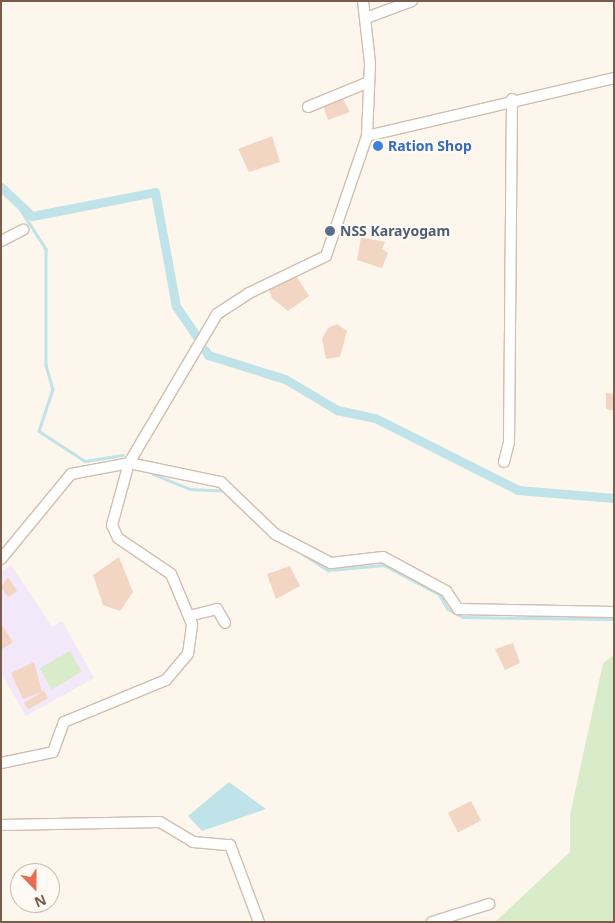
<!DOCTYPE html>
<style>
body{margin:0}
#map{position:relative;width:615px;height:923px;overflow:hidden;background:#fdf6ec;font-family:"Noto Sans",sans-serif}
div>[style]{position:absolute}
.education>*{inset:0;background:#f3e8fa}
.green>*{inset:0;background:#d8ecc9;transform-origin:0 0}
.water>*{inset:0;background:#bfe3e8}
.stream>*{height:2.5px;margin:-1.25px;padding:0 1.25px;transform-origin:1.25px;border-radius:1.25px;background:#bfe3e8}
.canal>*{height:9px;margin:-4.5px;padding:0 4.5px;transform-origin:4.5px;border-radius:4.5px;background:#bfe3e8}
.building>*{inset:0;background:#f3d5c3;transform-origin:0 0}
.roads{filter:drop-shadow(1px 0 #d1beb0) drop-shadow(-1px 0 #d1beb0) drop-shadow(0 1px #d1beb0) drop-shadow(0 -1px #d1beb0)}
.minor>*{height:10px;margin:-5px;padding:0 5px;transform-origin:5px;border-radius:5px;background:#fff}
.dots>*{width:14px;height:14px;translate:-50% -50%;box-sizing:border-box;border:2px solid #fffaf3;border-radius:50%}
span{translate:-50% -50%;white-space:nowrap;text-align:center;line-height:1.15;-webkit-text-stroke:4px #fffaf3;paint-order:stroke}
.shop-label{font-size:14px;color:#366cbe;font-weight:700}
.left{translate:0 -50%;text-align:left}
.service-label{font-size:14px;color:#4e5e75;font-weight:700}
.frame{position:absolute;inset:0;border:2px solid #7a5c4d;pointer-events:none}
.north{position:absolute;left:10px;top:863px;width:50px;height:50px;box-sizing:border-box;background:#fffaf3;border:1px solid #cabbb1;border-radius:50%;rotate:158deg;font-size:14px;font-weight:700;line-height:20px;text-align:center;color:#7a5c4d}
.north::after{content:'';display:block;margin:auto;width:18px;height:22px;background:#e76f51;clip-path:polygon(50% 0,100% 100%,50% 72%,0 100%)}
</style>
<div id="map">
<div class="education">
<i style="clip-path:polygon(11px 565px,52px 627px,62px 621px,94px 678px,26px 716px,1px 673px,1px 573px)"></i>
</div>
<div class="green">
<i style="left:70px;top:651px;width:24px;height:35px;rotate:60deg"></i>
<i style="clip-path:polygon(614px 655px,614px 922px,495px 922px,570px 852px,570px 815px,603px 663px)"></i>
</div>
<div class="water">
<i style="clip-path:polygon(229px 782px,266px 809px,202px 831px,188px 816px)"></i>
</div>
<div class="stream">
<i style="left:19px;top:207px;width:50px;rotate:57.3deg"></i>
<i style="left:46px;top:249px;width:116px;rotate:90deg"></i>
<i style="left:46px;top:365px;width:25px;rotate:74deg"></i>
<i style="left:53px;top:389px;width:44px;rotate:108.4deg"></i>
<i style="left:39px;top:431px;width:55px;rotate:33.1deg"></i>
<i style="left:85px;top:461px;width:38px;rotate:-9deg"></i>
<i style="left:153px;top:474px;width:40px;rotate:22deg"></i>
<i style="left:190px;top:489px;width:35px;rotate:3deg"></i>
<i style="left:303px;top:554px;width:30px;rotate:33deg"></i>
<i style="left:328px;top:570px;width:56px;rotate:-5.1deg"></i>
<i style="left:384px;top:565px;width:62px;rotate:27.8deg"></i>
<i style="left:439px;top:594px;width:17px;rotate:59deg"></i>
<i style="left:448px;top:609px;width:17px;rotate:28deg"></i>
<i style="left:463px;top:617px;width:151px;rotate:0.8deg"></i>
</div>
<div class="canal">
<i style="left:1px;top:187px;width:42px;rotate:43.1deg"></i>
<i style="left:32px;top:216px;width:125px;rotate:-11deg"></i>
<i style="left:155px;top:192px;width:116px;rotate:79.6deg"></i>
<i style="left:176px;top:306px;width:36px;rotate:56deg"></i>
<i style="left:205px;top:350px;width:6px;rotate:59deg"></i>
<i style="left:208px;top:355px;width:81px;rotate:17.3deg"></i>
<i style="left:285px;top:379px;width:61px;rotate:30.8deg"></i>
<i style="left:337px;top:410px;width:39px;rotate:12deg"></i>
<i style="left:375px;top:418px;width:160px;rotate:26.7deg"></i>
<i style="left:518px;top:490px;width:96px;rotate:4.8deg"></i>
</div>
<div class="building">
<i style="clip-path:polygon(340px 94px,350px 112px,328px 120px,322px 102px)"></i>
<i style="clip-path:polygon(272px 136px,280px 162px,249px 172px,238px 149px)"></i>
<i style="clip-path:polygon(361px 237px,385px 242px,382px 249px,388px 253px,382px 268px,357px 260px)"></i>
<i style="clip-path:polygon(297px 277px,309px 296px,288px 311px,272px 298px,268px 287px)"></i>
<i style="clip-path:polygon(337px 324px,347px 331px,340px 357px,326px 359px,322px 339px,328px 328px)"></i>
<i style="clip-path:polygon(606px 393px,614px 394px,614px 411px,606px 409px)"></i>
<i style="clip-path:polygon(119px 557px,133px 592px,120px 611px,103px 605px,93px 575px)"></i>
<i style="clip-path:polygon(290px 566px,300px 586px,276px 599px,267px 574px)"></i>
<i style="clip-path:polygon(8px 577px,17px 591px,8px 597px,1px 587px)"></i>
<i style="clip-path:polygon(1px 624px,13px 642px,1px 650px)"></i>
<i style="clip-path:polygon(513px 643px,520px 663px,505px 670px,495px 649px)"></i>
<i style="clip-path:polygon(34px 662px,42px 692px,23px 699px,11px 673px)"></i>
<i style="left:44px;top:691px;width:8px;height:23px;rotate:60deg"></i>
<i style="left:471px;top:801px;width:22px;height:26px;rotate:63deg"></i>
</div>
<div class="roads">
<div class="minor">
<i style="left:366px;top:18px;width:49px;rotate:-20.3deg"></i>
<i style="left:308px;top:107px;width:66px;rotate:-22.3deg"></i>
<i style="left:367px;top:136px;width:254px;rotate:-13.2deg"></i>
<i style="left:1px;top:241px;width:25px;rotate:-27deg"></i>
<i style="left:504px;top:462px;width:21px;rotate:-76deg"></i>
<i style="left:509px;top:442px;width:343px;rotate:-89.5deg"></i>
<i style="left:1px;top:559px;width:110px;rotate:-50.5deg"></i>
<i style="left:71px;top:474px;width:59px;rotate:-10.7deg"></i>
<i style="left:129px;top:463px;width:94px;rotate:11.7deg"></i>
<i style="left:221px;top:482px;width:75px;rotate:43.9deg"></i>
<i style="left:275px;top:534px;width:63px;rotate:27.4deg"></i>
<i style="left:331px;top:563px;width:52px;rotate:-6.6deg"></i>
<i style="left:383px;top:557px;width:72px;rotate:28.4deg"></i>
<i style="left:446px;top:591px;width:22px;rotate:56deg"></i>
<i style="left:458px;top:609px;width:156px;rotate:1.1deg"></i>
<i style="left:189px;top:616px;width:29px;rotate:-14deg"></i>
<i style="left:217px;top:609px;width:16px;rotate:60deg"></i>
<i style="left:1px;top:763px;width:53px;rotate:-11.9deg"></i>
<i style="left:53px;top:752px;width:32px;rotate:-70deg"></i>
<i style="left:64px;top:722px;width:110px;rotate:-22.4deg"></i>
<i style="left:166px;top:680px;width:34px;rotate:-50deg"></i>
<i style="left:188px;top:654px;width:30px;rotate:-82deg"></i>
<i style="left:192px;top:624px;width:54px;rotate:-112.8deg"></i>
<i style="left:171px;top:574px;width:64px;rotate:-145.8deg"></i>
<i style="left:118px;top:538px;width:14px;rotate:-115deg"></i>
<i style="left:112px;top:525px;width:64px;rotate:-74.7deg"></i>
<i style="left:129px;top:463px;width:173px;rotate:-59.4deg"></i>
<i style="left:217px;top:314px;width:38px;rotate:-33deg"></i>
<i style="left:249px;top:293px;width:85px;rotate:-25.7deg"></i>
<i style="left:326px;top:256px;width:127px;rotate:-71.1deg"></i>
<i style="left:367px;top:136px;width:73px;rotate:-87.6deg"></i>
<i style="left:370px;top:63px;width:62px;rotate:-96.4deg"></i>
<i style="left:1px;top:825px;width:159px;rotate:-1.1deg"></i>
<i style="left:160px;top:822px;width:39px;rotate:31deg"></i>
<i style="left:193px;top:842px;width:37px;rotate:5deg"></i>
<i style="left:230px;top:845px;width:82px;rotate:69.4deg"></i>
<i style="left:432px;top:922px;width:60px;rotate:-17.5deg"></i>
</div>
</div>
<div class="dots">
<i style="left:378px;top:146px;background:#3f7fe0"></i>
<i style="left:330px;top:231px;background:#5c6f8a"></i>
</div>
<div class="shop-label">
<span class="left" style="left:388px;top:146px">Ration Shop</span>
</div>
<div class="service-label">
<span class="left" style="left:340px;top:231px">NSS Karayogam</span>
</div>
<div class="frame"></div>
<div class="north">N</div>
</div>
